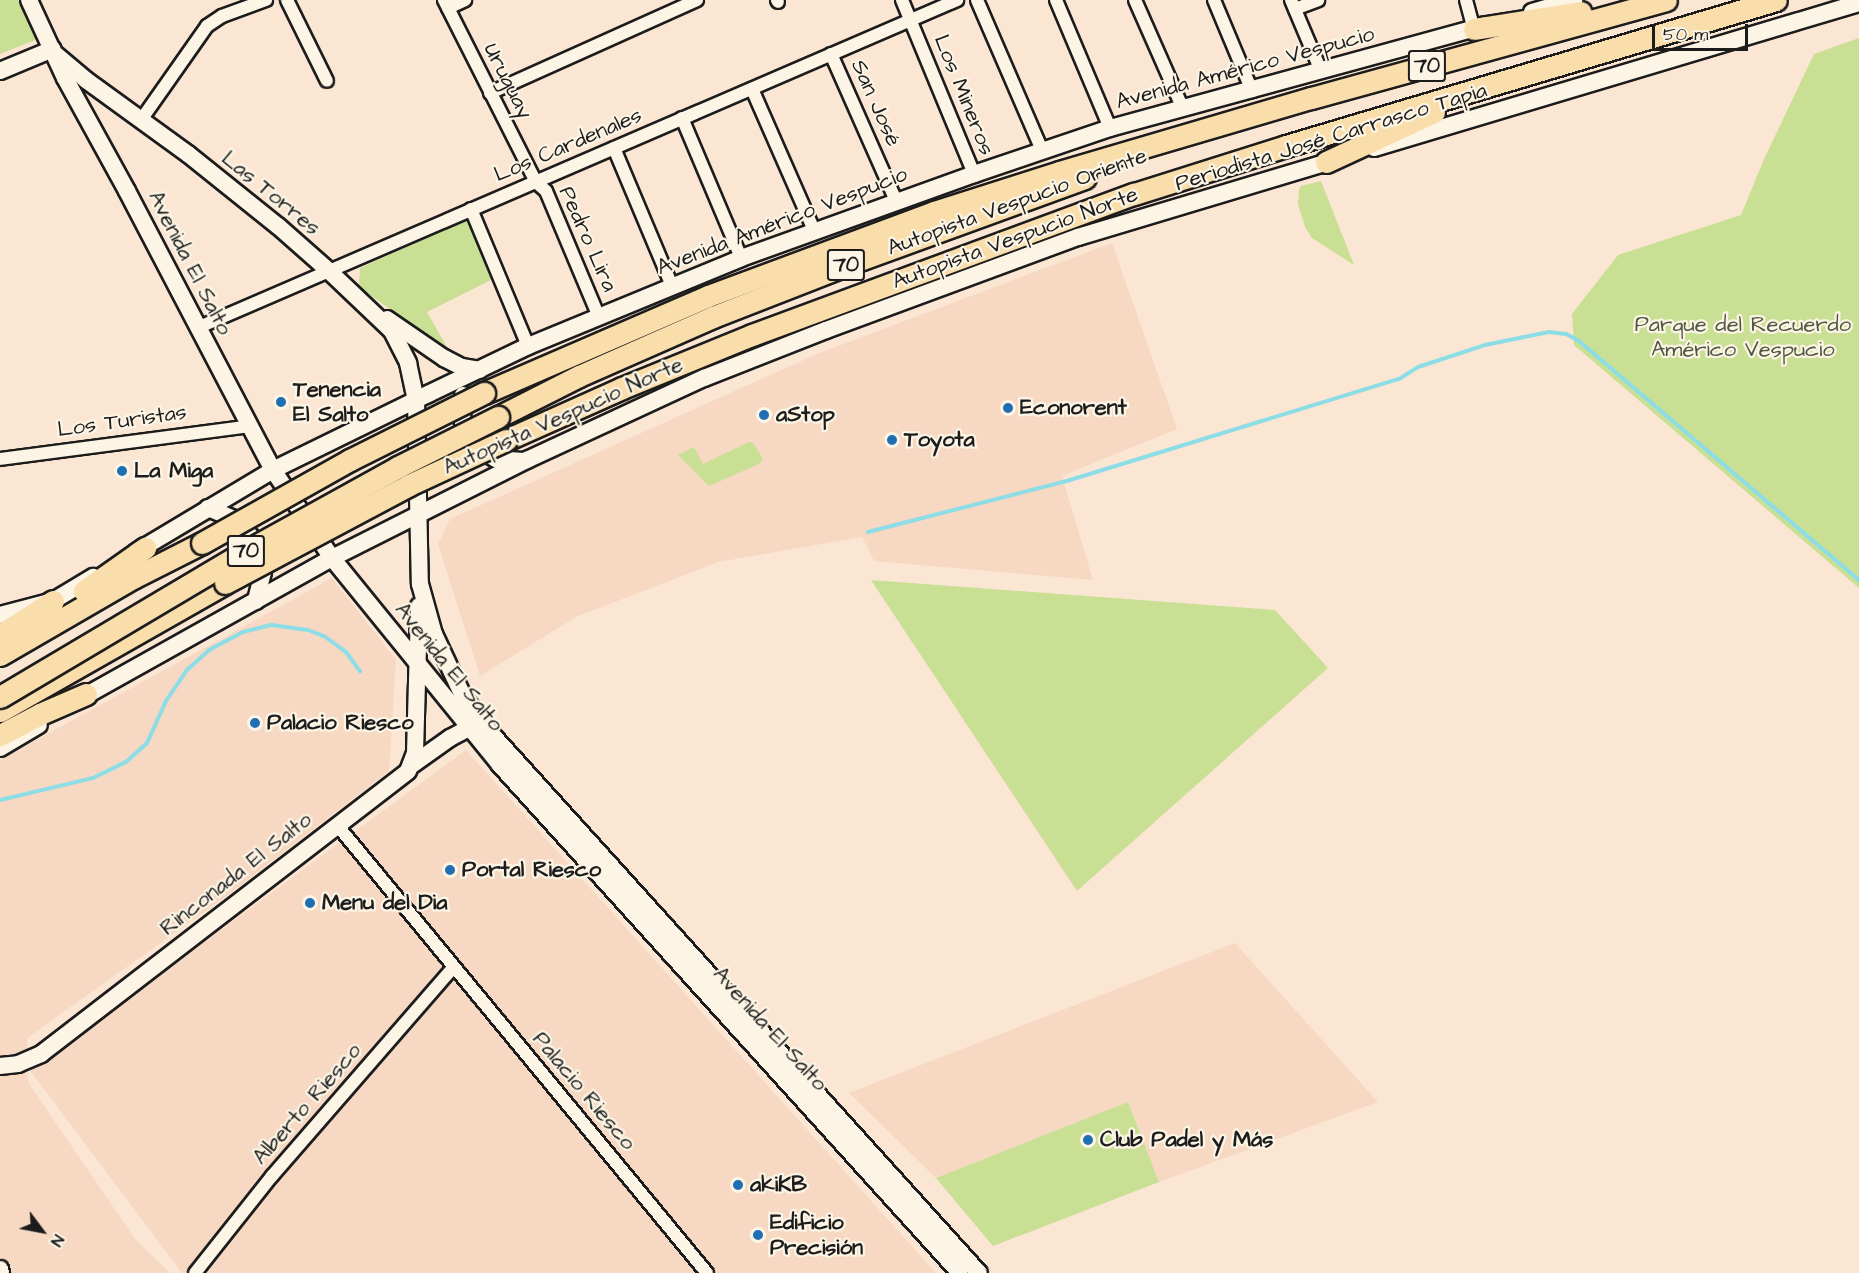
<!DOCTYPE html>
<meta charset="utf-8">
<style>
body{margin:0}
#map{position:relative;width:1859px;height:1273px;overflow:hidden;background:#fbe6d3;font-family:"Architects Daughter",sans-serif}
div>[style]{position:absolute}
.built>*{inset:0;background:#f6d8c3}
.green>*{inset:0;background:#c8df94}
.stream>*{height:4px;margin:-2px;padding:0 2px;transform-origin:2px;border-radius:2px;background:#8cdde6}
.roads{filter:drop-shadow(2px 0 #1c1c1c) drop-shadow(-2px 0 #1c1c1c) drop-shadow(0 2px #1c1c1c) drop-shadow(0 -2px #1c1c1c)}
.street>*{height:12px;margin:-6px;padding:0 6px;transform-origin:6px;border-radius:6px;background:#fcf5e5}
.secondary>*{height:16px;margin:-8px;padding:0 8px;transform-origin:8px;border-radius:8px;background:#fcf5e5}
.highway>*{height:21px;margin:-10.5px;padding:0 10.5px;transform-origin:10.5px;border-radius:10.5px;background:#f9ddab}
.bridges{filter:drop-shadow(2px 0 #1c1c1c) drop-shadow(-2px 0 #1c1c1c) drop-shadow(0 2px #1c1c1c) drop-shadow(0 -2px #1c1c1c)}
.highway-bridge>*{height:21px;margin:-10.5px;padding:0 10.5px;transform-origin:10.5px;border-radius:10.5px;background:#f9ddab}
.dots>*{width:16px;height:16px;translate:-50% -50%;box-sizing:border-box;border:3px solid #fcf5e5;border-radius:50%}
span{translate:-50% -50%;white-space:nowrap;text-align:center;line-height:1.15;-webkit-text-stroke:4.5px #fcf5e5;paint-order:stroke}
.shield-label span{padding:2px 4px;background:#fcf5e5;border:2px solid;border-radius:4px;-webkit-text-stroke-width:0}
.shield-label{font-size:21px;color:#1c1c1c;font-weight:700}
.street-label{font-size:22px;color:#1c1c1c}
.park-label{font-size:22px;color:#505640}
.poi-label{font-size:22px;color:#1c1c1c;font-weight:700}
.left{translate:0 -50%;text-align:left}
.north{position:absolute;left:12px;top:1201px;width:60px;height:60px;-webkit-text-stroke:4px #fcf5e5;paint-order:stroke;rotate:122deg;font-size:16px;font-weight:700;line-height:24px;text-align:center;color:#1c1c1c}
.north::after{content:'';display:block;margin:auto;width:21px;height:27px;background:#1c1c1c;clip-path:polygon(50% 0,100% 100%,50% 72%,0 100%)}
.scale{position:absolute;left:1652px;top:24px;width:96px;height:27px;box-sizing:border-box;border:3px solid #1c1c1c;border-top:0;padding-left:8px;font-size:18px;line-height:21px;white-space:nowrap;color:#1c1c1c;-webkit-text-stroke:4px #fcf5e5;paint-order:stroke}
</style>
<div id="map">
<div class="built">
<i style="clip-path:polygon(1112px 243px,1177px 429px,1062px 476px,1093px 580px,874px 561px,862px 537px,718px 562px,576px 617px,480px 676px,438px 544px,450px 519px,817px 354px)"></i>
<i style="clip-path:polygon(332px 578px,396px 660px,389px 771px,232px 892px,27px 1038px,28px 1082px,135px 1239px,170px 1273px,0 1273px,0 760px)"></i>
<i style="clip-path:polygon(466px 750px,936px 1273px,182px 1273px,30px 1070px)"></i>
<i style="clip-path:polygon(1235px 943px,1378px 1102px,1159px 1182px,1128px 1102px,936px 1178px,849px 1093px)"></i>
</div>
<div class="green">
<i style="clip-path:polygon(0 0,18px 0,38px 39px,0 54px)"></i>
<i style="clip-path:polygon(1859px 38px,1859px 588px,1574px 345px,1572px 314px,1618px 255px,1741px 215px,1765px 157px,1814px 54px)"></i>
<i style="clip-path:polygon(1321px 181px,1354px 265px,1312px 238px,1305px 227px,1298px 204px,1299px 190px,1301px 186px)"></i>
<i style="clip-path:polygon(469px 219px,495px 278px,427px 312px,449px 351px,359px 287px,360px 268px)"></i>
<i style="clip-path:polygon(749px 442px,753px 443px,763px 459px,759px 464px,709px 486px,678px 455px,694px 447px,703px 464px)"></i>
<i style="clip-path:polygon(871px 580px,1275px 610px,1328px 668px,1077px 891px)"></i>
<i style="clip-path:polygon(1128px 1102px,1159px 1182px,993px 1246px,936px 1178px)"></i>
</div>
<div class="stream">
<i style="left:868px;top:532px;width:209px;rotate:-14.4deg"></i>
<i style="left:1070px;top:480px;width:344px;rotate:-17.1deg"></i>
<i style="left:1399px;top:379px;width:22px;rotate:-32deg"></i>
<i style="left:1418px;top:367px;width:71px;rotate:-18.2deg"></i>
<i style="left:1485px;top:345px;width:65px;rotate:-11.5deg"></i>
<i style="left:1549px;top:332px;width:17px;rotate:7deg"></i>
<i style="left:1566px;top:334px;width:15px;rotate:28deg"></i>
<i style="left:1579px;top:341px;width:368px;rotate:40.5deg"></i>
<i style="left:0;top:800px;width:96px;rotate:-13.3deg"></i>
<i style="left:93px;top:778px;width:37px;rotate:-26deg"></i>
<i style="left:126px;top:762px;width:28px;rotate:-42deg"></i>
<i style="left:147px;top:743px;width:46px;rotate:-65.7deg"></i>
<i style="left:166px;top:701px;width:37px;rotate:-56deg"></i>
<i style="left:187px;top:670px;width:30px;rotate:-42deg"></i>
<i style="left:209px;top:650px;width:38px;rotate:-28deg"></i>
<i style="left:243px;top:632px;width:30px;rotate:-14deg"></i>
<i style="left:272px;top:625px;width:36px;rotate:8deg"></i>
<i style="left:308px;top:630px;width:17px;rotate:21deg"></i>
<i style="left:324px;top:636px;width:27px;rotate:36deg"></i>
<i style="left:346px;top:652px;width:24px;rotate:54deg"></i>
</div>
<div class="roads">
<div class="street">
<i style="left:287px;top:0;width:90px;rotate:63.7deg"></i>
<i style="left:444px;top:0;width:204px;rotate:63.2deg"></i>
<i style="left:536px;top:182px;width:13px;rotate:42deg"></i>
<i style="left:546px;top:191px;width:137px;rotate:67.2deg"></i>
<i style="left:777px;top:0;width:2px;rotate:63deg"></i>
<i style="left:902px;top:0;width:188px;rotate:67.5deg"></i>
<i style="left:977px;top:0;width:163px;rotate:66.6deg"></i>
<i style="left:1056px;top:0;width:139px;rotate:67.1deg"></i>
<i style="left:1135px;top:0;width:119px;rotate:66.2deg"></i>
<i style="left:1214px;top:0;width:99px;rotate:67.3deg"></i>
<i style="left:1291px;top:0;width:77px;rotate:67.1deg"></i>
<i style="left:1466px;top:0;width:30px;rotate:75deg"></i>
<i style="left:448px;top:8px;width:19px;rotate:-25deg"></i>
<i style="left:1295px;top:9px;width:25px;rotate:-21deg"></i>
<i style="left:831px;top:54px;width:161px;rotate:66.1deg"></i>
<i style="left:752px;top:89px;width:154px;rotate:66.3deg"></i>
<i style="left:490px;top:93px;width:227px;rotate:-24.2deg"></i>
<i style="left:682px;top:118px;width:152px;rotate:67.1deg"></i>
<i style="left:141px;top:120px;width:115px;rotate:-54.9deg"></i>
<i style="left:207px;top:26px;width:18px;rotate:-34deg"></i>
<i style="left:222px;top:16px;width:47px;rotate:-20deg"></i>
<i style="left:614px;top:148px;width:150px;rotate:67.2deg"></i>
<i style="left:471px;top:209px;width:148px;rotate:67.4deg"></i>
<i style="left:197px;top:328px;width:828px;rotate:-23.34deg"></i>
<i style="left:0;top:459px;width:252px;rotate:-7.5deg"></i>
<i style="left:337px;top:825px;width:581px;rotate:50.45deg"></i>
<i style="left:195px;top:1273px;width:124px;rotate:-51.6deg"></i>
<i style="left:272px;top:1176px;width:277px;rotate:-49deg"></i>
</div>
<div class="secondary">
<i style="left:29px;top:0;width:86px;rotate:65.2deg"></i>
<i style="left:65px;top:78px;width:129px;rotate:61.2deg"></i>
<i style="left:127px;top:191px;width:315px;rotate:62.4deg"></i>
<i style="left:273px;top:470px;width:106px;rotate:56.2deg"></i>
<i style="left:332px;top:558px;width:267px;rotate:50.9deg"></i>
<i style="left:500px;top:765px;width:685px;rotate:47.84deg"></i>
<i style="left:1532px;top:12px;width:44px;rotate:-15.9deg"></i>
<i style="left:55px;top:54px;width:40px;rotate:40deg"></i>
<i style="left:86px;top:80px;width:126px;rotate:36deg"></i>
<i style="left:188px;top:154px;width:115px;rotate:38.7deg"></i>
<i style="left:278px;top:226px;width:68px;rotate:41.4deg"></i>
<i style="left:329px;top:271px;width:87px;rotate:43.6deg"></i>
<i style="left:392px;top:331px;width:36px;rotate:63deg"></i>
<i style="left:408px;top:363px;width:38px;rotate:78deg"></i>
<i style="left:416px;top:400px;width:184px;rotate:88.8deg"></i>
<i style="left:420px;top:584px;width:52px;rotate:74.4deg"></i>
<i style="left:434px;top:634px;width:71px;rotate:64.9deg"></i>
<i style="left:464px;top:698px;width:51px;rotate:52.2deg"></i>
<i style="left:495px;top:738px;width:721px;rotate:47.87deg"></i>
<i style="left:0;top:71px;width:57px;rotate:-22.5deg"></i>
<i style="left:1374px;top:148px;width:506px;rotate:-16.65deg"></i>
<i style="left:387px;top:319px;width:69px;rotate:34.4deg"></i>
<i style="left:444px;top:358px;width:20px;rotate:27deg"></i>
<i style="left:462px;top:367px;width:18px;rotate:9deg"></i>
<i style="left:463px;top:395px;width:24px;rotate:92deg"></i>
<i style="left:462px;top:419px;width:16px;rotate:72deg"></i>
<i style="left:467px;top:434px;width:16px;rotate:55deg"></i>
<i style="left:476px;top:447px;width:23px;rotate:31deg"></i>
<i style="left:496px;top:459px;width:27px;rotate:4deg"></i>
<i style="left:208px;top:508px;width:30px;rotate:23deg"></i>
<i style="left:236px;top:520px;width:30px;rotate:48deg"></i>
<i style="left:256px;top:542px;width:31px;rotate:77deg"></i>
<i style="left:263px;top:572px;width:30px;rotate:104deg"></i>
<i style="left:136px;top:552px;width:160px;rotate:-30.9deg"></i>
<i style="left:273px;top:470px;width:173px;rotate:-26.1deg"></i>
<i style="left:428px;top:394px;width:111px;rotate:-25.6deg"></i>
<i style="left:528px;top:346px;width:230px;rotate:-22.4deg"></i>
<i style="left:741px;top:258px;width:248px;rotate:-19.8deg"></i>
<i style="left:974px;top:174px;width:144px;rotate:-18.7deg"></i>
<i style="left:1110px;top:128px;width:388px;rotate:-15.3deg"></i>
<i style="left:0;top:615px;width:55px;rotate:-14.8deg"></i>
<i style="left:53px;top:601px;width:47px;rotate:-31deg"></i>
<i style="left:76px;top:701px;width:293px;rotate:-29.2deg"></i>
<i style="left:332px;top:558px;width:218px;rotate:-26.7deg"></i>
<i style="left:527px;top:460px;width:195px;rotate:-24.9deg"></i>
<i style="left:704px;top:378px;width:131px;rotate:-21.5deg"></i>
<i style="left:826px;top:330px;width:269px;rotate:-20.3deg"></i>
<i style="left:1078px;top:237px;width:271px;rotate:-16.7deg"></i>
<i style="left:0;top:748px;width:45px;rotate:-30.5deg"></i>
<i style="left:412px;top:765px;width:47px;rotate:-35.4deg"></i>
<i style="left:450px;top:738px;width:21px;rotate:-28deg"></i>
<i style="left:0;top:1066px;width:18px;rotate:-6deg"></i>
<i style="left:18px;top:1064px;width:25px;rotate:-23deg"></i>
<i style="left:41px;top:1054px;width:463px;rotate:-37.6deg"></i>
<i style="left:408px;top:771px;width:19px;rotate:-69deg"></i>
<i style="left:415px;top:753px;width:147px;rotate:-88.4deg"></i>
<i style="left:0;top:1269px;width:4px;rotate:76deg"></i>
</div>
<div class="highway">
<i style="left:1474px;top:29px;width:108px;rotate:-9deg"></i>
<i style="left:1326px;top:162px;width:119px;rotate:-24.8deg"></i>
<i style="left:484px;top:393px;width:244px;rotate:-23.4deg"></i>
<i style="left:708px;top:296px;width:241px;rotate:-20.4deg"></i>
<i style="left:934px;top:212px;width:131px;rotate:-17.7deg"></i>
<i style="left:1059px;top:172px;width:263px;rotate:-16.4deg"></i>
<i style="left:1311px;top:98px;width:368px;rotate:-15.4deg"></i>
<i style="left:498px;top:417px;width:91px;rotate:-26.8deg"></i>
<i style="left:579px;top:376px;width:146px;rotate:-23.8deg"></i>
<i style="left:713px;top:317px;width:160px;rotate:-21.3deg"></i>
<i style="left:862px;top:259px;width:237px;rotate:-20deg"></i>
<i style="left:506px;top:440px;width:127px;rotate:-24.1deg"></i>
<i style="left:622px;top:388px;width:140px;rotate:-22.2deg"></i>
<i style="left:752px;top:335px;width:407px;rotate:-20.3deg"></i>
<i style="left:1134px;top:194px;width:159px;rotate:-17.5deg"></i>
<i style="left:1286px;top:146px;width:511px;rotate:-16.59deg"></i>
<i style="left:84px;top:591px;width:75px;rotate:-35.2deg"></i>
<i style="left:0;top:635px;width:63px;rotate:-32.7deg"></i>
<i style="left:0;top:655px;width:154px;rotate:-30.1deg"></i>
<i style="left:133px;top:578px;width:77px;rotate:-26.9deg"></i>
<i style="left:0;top:711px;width:259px;rotate:-29.6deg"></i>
<i style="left:0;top:735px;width:45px;rotate:-27.7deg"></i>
<i style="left:40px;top:714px;width:50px;rotate:-23.5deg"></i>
</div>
</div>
<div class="bridges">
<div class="highway-bridge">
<i style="left:202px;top:543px;width:170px;rotate:-29.3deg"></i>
<i style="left:350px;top:460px;width:150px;rotate:-26.6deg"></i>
<i style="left:225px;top:583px;width:208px;rotate:-28deg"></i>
<i style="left:409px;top:485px;width:107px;rotate:-24.9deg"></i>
<i style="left:0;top:697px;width:276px;rotate:-30.7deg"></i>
<i style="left:237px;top:556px;width:184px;rotate:-28.9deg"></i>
<i style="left:398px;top:467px;width:112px;rotate:-26.6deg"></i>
</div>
</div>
<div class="dots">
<i style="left:281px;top:402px;background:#1f6fb2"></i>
<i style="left:1008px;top:408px;background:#1f6fb2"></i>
<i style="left:764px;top:415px;background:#1f6fb2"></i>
<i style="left:892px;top:440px;background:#1f6fb2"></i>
<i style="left:122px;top:471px;background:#1f6fb2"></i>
<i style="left:255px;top:723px;background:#1f6fb2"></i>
<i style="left:450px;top:870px;background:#1f6fb2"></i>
<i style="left:310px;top:903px;background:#1f6fb2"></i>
<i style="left:1088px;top:1140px;background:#1f6fb2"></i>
<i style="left:738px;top:1185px;background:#1f6fb2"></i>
<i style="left:758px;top:1235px;background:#1f6fb2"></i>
</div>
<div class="shield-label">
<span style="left:1427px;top:66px">70</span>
<span style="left:846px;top:265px">70</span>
<span style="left:246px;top:551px">70</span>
</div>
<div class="street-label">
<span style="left:1245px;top:68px;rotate:-15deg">Avenida Américo Vespucio</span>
<span style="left:508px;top:81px;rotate:63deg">Uruguay</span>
<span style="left:964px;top:95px;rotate:68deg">Los Mineros</span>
<span style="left:876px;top:103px;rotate:66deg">San José</span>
<span style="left:1331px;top:137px;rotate:-17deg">Periodista José Carrasco Tapia</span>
<span style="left:568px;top:145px;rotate:-23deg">Los Cardenales</span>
<span style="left:271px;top:193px;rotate:39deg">Las Torres</span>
<span style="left:1017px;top:202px;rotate:-20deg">Autopista Vespucio Oriente</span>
<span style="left:782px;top:221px;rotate:-21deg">Avenida Américo Vespucio</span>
<span style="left:1015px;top:238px;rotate:-20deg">Autopista Vespucio Norte</span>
<span style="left:588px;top:239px;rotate:66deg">Pedro Lira</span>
<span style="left:190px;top:263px;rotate:63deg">Avenida El Salto</span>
<span style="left:563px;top:416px;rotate:-24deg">Autopista Vespucio Norte</span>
<span style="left:122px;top:421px;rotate:-8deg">Los Turistas</span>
<span style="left:449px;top:667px;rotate:51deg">Avenida El Salto</span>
<span style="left:236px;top:874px;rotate:-38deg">Rinconada El Salto</span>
<span style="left:770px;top:1029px;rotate:48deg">Avenida El Salto</span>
<span style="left:584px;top:1091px;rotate:50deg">Palacio Riesco</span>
<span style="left:307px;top:1104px;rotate:-49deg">Alberto Riesco</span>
</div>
<div class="park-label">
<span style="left:1743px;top:337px">Parque del Recuerdo<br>Américo Vespucio</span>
</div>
<div class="poi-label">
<span class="left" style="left:293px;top:402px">Tenencia<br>El Salto</span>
<span class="left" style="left:1020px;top:408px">Econorent</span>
<span class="left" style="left:776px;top:415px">aStop</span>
<span class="left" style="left:904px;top:440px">Toyota</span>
<span class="left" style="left:134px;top:471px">La Miga</span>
<span class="left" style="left:267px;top:723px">Palacio Riesco</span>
<span class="left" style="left:462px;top:870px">Portal Riesco</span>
<span class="left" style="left:322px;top:903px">Menu del Dia</span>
<span class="left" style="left:1100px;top:1140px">Club Padel y Más</span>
<span class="left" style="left:750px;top:1185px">akiKB</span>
<span class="left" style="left:770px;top:1235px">Edificio<br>Precisión</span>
</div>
<div class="north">N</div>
<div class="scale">50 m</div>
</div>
